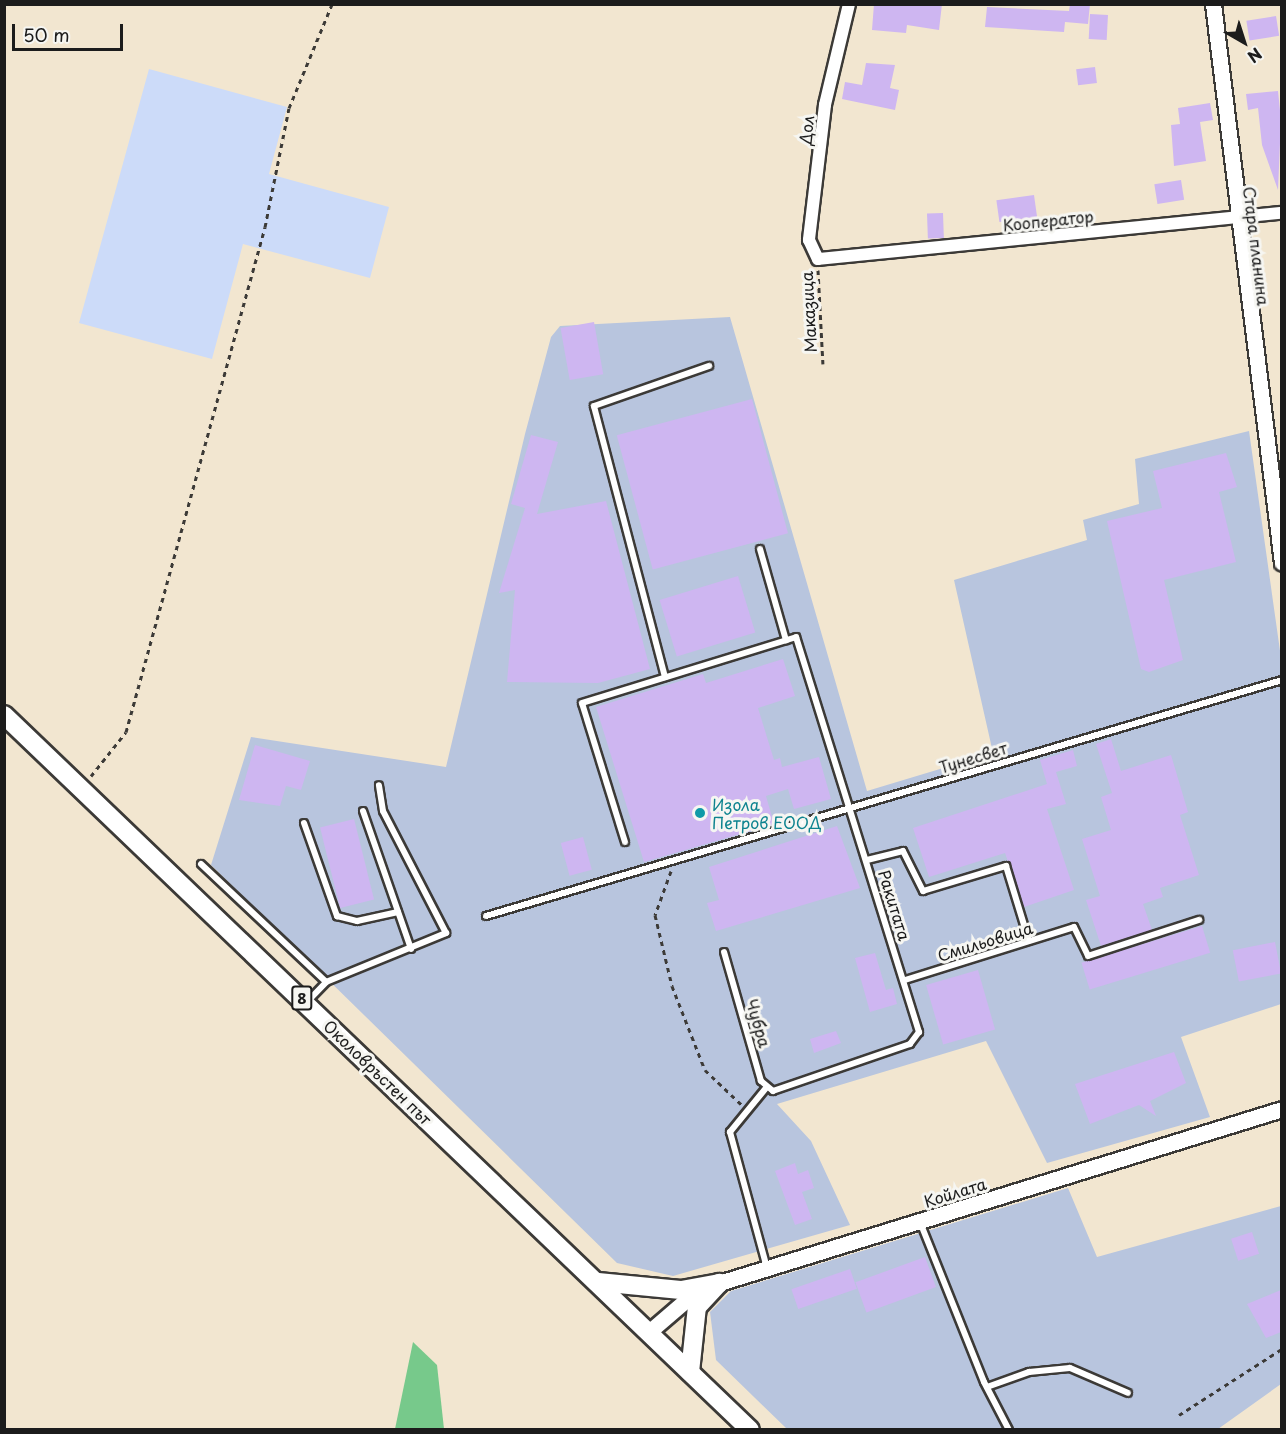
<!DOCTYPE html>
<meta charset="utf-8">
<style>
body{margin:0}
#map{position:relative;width:1286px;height:1434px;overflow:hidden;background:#f2e6d0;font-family:"Playpen Sans",sans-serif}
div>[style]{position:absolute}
.built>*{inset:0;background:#ccdbf9}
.industrial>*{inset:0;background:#b8c5de}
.green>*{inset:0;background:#77c98b}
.building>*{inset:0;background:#ceb6f1;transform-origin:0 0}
.path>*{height:3px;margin-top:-1.5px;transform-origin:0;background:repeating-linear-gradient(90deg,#3c3a37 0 4.5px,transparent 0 9px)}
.roads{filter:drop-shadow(2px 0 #3c3a37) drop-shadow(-2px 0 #3c3a37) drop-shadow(0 2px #3c3a37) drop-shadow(0 -2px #3c3a37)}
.service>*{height:6px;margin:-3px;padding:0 3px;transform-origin:3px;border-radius:3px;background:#fff}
.minor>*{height:12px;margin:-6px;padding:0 6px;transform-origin:6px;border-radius:6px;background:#fff}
.tertiary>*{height:15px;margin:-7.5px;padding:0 7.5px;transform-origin:7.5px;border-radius:7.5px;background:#fff}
.primary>*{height:18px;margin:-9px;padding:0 9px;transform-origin:9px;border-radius:9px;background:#fff}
.dots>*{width:16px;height:16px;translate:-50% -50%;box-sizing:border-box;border:3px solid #f6f6f2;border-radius:50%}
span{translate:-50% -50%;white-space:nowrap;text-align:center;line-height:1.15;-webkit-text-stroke:6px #f6f6f2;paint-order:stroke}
.shield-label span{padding:2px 4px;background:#f6f6f2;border:2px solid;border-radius:4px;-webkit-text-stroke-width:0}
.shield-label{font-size:15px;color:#1c1c1c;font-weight:700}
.street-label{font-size:16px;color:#1c1c1c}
.culture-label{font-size:16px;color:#0d838f}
.left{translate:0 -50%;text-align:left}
.frame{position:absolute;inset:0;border:6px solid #1c1c1c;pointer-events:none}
.north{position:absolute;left:1214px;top:12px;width:60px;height:60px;-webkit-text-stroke:4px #f6f6f2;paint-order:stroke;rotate:141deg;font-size:16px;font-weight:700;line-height:24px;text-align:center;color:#1c1c1c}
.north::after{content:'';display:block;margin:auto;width:21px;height:27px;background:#1c1c1c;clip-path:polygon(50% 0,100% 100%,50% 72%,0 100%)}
.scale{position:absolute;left:12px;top:24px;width:111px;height:27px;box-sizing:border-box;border:3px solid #1c1c1c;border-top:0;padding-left:8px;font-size:18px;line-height:21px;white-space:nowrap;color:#1c1c1c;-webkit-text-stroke:4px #f6f6f2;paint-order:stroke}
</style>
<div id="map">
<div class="built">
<i style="clip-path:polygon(149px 69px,287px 107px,269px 174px,389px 207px,370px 278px,243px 244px,212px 359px,79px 323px)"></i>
</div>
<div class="industrial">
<i style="clip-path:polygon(730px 317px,867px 791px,993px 753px,954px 580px,1087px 540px,1083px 520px,1139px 504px,1135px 459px,1249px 431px,1282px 665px,1281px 1004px,1181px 1037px,1210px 1117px,1047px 1163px,986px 1041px,777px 1104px,811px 1141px,850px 1225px,673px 1276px,617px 1263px,211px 865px,251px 737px,446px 767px,525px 434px,551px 337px,560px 326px)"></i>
<i style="clip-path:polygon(1068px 1188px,1097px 1257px,1281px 1206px,1281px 1384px,1218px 1429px,787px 1429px,716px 1360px,710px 1312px,731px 1291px)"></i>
</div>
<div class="green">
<i style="clip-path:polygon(413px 1342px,437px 1365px,444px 1429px,395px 1429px)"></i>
</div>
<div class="building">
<i style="clip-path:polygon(874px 4px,942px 4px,939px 30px,907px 25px,906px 33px,872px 30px)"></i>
<i style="clip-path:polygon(1070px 4px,1090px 4px,1088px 24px,1065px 22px,1064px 32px,985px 27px,987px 7px,1069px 11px)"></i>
<i style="left:1090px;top:14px;width:18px;height:25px;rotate:3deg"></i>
<i style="left:1276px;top:16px;width:20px;height:30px;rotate:81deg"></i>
<i style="clip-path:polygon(866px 63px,895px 65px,890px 88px,899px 90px,895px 110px,842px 99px,845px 82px,862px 85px)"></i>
<i style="left:1095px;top:67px;width:16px;height:19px;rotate:83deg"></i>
<i style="clip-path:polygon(1278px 91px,1281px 120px,1278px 190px,1262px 145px,1258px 108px,1248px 110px,1246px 94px)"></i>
<i style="clip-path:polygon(1210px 103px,1213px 120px,1200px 122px,1206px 161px,1174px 166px,1171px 125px,1180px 124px,1178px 108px)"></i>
<i style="left:1181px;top:180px;width:20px;height:27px;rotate:81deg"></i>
<i style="left:1034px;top:195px;width:22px;height:38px;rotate:82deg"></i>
<i style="left:943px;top:213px;width:25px;height:16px;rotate:88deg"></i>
<i style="left:594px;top:322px;width:53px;height:34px;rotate:80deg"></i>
<i style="left:752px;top:399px;width:139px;height:140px;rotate:75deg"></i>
<i style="clip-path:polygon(531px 435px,558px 442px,537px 514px,606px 501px,650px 669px,598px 683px,507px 682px,515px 590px,499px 593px,525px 508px,511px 504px)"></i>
<i style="clip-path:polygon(1226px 453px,1237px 487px,1219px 492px,1236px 562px,1164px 580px,1183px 660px,1149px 672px,1141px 669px,1107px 521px,1162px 508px,1153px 471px)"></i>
<i style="left:738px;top:576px;width:59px;height:82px;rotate:73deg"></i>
<i style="clip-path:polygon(783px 659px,795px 696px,758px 708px,774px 760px,780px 758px,782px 767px,819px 757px,831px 799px,794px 809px,788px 789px,766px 796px,774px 824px,644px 862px,596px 707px,703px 674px,706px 683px)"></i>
<i style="clip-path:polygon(1111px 739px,1121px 771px,1171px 755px,1188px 812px,1180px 815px,1199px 875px,1160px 888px,1163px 897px,1143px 904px,1152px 930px,1101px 946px,1086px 900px,1100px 896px,1082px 839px,1111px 830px,1101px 797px,1112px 793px,1096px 744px)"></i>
<i style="clip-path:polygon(255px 745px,310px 761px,301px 790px,286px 786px,280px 806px,239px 800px)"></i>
<i style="clip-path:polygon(1073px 750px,1077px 766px,1056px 772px,1066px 804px,1047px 809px,1074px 890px,1024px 907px,1005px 853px,929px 877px,913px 828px,1047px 784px,1040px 760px)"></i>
<i style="left:354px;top:819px;width:83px;height:35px;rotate:76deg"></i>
<i style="clip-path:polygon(837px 826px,860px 888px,716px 931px,707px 903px,719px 900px,709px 867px)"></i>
<i style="left:583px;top:837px;width:34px;height:23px;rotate:75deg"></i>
<i style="left:1202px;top:926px;width:28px;height:126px;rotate:73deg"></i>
<i style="left:1275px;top:942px;width:32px;height:43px;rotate:79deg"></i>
<i style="clip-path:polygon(875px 953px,886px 990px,893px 988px,897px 1004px,870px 1012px,855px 958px)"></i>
<i style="left:978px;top:970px;width:62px;height:54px;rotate:74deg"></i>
<i style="clip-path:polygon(836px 1031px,841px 1043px,814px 1053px,810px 1039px)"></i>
<i style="clip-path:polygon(1174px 1052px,1186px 1083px,1150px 1101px,1156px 1116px,1139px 1105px,1090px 1124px,1075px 1084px)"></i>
<i style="clip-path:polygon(795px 1163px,798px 1174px,808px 1170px,814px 1188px,802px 1192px,812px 1219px,795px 1225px,775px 1171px)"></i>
<i style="left:1252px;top:1232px;width:23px;height:22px;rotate:72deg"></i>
<i style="left:925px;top:1257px;width:32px;height:74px;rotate:70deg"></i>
<i style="left:850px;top:1269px;width:21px;height:62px;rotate:71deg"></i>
<i style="clip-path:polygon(1281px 1290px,1281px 1332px,1266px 1338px,1247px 1304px)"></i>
</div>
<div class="path">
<i style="left:818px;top:270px;width:94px;rotate:87deg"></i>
<i style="left:91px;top:776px;width:56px;rotate:-51.5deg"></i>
<i style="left:126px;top:732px;width:524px;rotate:-74.61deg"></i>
<i style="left:265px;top:227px;width:121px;rotate:-78.6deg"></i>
<i style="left:289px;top:108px;width:113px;rotate:-67.5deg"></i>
<i style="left:671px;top:871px;width:47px;rotate:110deg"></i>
<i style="left:655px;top:915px;width:73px;rotate:76.5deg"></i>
<i style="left:672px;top:986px;width:90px;rotate:68.6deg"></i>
<i style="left:705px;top:1070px;width:51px;rotate:43.4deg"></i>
<i style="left:1179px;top:1415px;width:122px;rotate:-32.7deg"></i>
</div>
<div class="roads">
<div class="service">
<i style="left:760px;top:549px;width:95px;rotate:74.1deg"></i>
<i style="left:665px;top:677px;width:280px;rotate:-104.7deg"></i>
<i style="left:594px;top:406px;width:122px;rotate:-19.2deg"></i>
<i style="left:363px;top:811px;width:146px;rotate:70.8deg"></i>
<i style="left:304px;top:823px;width:99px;rotate:70.5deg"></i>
<i style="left:337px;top:916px;width:21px;rotate:14deg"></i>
<i style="left:357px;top:921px;width:42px;rotate:-12.4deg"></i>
<i style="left:625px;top:842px;width:145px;rotate:-107.2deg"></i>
<i style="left:582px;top:703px;width:224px;rotate:-17.1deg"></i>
<i style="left:796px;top:637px;width:414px;rotate:72.7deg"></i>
<i style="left:919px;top:1032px;width:15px;rotate:127deg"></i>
<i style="left:910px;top:1044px;width:145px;rotate:161.1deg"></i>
<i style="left:773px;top:1091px;width:16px;rotate:-140deg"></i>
<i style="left:761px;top:1081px;width:134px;rotate:-106deg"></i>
<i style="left:867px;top:860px;width:37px;rotate:-14deg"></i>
<i style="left:903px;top:851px;width:45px;rotate:63.4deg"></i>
<i style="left:923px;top:891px;width:87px;rotate:-16.8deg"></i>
<i style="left:1006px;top:866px;width:78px;rotate:73deg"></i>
<i style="left:201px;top:864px;width:172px;rotate:43.3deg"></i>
<i style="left:486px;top:916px;width:830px;rotate:-16.51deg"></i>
<i style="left:905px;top:980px;width:177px;rotate:-17.4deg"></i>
<i style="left:1074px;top:927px;width:32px;rotate:64deg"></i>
<i style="left:1088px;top:956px;width:117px;rotate:-18deg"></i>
<i style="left:307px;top:1002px;width:28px;rotate:-46deg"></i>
<i style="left:326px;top:982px;width:130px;rotate:-22.2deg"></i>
<i style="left:446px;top:933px;width:137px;rotate:-117.3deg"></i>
<i style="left:383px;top:811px;width:26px;rotate:-99deg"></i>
<i style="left:766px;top:1088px;width:57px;rotate:129.3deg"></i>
<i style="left:730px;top:1132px;width:141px;rotate:74.8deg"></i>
<i style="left:920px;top:1222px;width:172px;rotate:68.2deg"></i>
<i style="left:984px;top:1382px;width:54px;rotate:62.5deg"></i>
<i style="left:987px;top:1387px;width:45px;rotate:-19.7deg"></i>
<i style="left:1029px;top:1372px;width:41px;rotate:-5.6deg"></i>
<i style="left:1070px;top:1368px;width:63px;rotate:23.3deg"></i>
</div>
<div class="minor">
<i style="left:849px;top:4px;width:104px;rotate:103.4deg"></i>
<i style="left:825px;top:105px;width:136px;rotate:96.8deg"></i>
<i style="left:809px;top:240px;width:21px;rotate:65deg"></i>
<i style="left:818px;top:259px;width:466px;rotate:-5.7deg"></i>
</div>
<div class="tertiary">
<i style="left:1213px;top:4px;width:563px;rotate:82.96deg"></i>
<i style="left:650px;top:1331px;width:46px;rotate:-40.6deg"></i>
<i style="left:685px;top:1301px;width:38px;rotate:-28deg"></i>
<i style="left:719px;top:1283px;width:589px;rotate:-17.17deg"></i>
</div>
<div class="primary">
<i style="left:4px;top:715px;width:1033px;rotate:43.78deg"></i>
<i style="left:598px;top:1282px;width:83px;rotate:5.5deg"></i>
<i style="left:681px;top:1290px;width:39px;rotate:-10deg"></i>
<i style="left:690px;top:1372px;width:65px;rotate:-83.9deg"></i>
<i style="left:697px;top:1307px;width:33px;rotate:-47deg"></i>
</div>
</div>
<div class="dots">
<i style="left:700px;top:813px;background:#0f9aa8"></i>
</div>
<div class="shield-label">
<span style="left:302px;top:998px">8</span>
</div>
<div class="street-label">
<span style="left:806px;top:130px;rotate:-84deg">Дол</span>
<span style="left:1048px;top:220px;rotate:-6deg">Кооператор</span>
<span style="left:1257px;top:246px;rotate:83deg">Стара планина</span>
<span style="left:808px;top:312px;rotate:-93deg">Маказица</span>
<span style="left:973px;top:757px;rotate:-17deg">Тунесвет</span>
<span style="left:895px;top:905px;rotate:73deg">Ракитата</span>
<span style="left:985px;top:941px;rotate:-17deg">Смильовица</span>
<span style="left:759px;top:1023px;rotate:74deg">Чубра</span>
<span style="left:378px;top:1072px;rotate:44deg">Околовръстен път</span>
<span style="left:955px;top:1192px;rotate:-17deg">Койлата</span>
</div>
<div class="culture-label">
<span class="left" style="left:712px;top:813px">Изола<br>Петров ЕООД</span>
</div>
<div class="frame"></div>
<div class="north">N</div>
<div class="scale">50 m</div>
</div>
